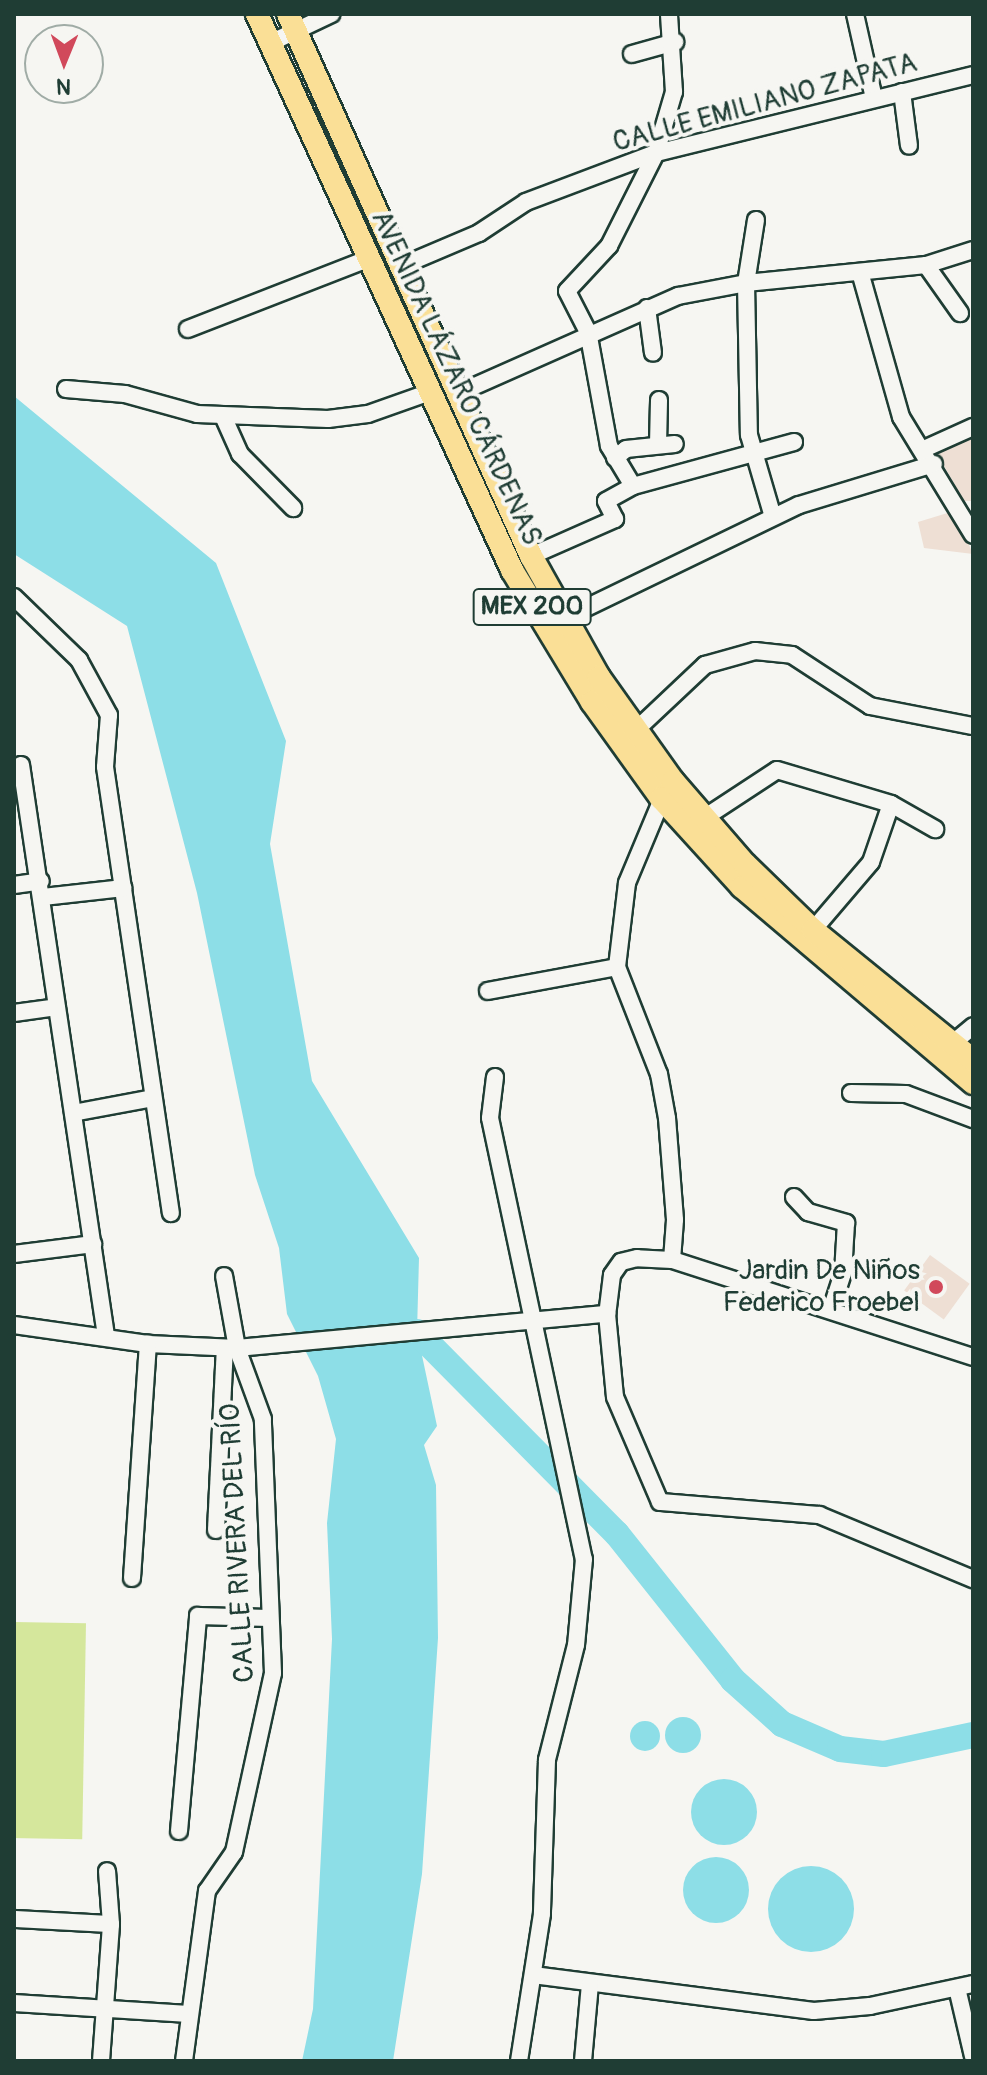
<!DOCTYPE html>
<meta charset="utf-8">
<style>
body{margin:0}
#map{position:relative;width:987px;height:2075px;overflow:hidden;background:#f6f6f2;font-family:Pangolin,sans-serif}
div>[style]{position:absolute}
.built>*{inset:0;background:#eedfd4;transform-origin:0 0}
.green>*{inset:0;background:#d5e79c;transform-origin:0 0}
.water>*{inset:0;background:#8ddee7}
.round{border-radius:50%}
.river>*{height:26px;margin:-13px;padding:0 13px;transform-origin:13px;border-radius:13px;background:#8ddee7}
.roads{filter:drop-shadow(2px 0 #1f3d34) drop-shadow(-2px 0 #1f3d34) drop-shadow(0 2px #1f3d34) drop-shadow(0 -2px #1f3d34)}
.minor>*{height:16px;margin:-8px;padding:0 8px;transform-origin:8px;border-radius:8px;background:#f6f6f2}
.major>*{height:22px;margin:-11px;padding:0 11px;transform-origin:11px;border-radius:11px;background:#fadf96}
.dots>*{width:22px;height:22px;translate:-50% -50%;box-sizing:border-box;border:4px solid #f6f6f2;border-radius:50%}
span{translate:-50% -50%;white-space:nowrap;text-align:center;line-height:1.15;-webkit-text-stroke:8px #f6f6f2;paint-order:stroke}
.shield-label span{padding:2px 6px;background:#f6f6f2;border:2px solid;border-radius:6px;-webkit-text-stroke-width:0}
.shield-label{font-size:26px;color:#1f3d34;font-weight:700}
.street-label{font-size:28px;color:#1f3d34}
.poi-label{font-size:28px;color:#1f3d34}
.right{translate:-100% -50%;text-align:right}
.frame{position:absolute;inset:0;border:16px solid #1f3d34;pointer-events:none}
.north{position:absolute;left:24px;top:24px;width:80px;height:80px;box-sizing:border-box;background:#f6f6f2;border:2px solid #a0aca6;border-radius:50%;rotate:181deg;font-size:22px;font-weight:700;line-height:32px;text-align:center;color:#1f3d34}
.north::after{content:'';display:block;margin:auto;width:28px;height:36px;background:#d1495b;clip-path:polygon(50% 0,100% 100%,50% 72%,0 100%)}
</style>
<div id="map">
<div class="built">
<i style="clip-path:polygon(973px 421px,973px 501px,964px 501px,930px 441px)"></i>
<i style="clip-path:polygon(954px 511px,973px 554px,924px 548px,918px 522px)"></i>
<i style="left:930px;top:1255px;width:49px;height:44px;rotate:36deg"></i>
</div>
<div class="green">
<i style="left:14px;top:1622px;width:72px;height:216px;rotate:1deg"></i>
</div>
<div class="water">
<i style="clip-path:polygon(14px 396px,216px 563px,286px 741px,270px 844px,312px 1081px,419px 1258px,417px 1332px,437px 1426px,424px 1445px,436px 1485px,438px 1638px,422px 1874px,393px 2061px,302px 2061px,313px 2009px,332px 1639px,327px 1523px,336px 1439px,318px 1376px,287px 1314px,279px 1248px,255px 1175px,197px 893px,127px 626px,14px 554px)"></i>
<i class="round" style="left:665px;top:1717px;width:36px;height:36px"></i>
<i class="round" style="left:630px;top:1721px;width:30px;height:30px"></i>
<i class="round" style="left:691px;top:1779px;width:66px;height:66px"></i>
<i class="round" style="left:683px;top:1857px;width:66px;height:66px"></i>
<i class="round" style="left:768px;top:1866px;width:86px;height:86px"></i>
</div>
<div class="river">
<i style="left:417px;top:1332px;width:284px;rotate:45.3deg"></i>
<i style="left:617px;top:1534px;width:186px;rotate:51.5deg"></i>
<i style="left:733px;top:1680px;width:66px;rotate:41.9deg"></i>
<i style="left:782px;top:1724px;width:63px;rotate:23.3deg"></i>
<i style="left:840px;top:1749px;width:44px;rotate:6.5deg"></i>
<i style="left:884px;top:1754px;width:91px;rotate:-12.1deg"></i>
</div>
<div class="roads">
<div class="minor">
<i style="left:855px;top:14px;width:86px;rotate:77.3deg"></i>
<i style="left:270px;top:43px;width:68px;rotate:-25.4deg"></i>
<i style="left:632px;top:54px;width:45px;rotate:-15.6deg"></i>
<i style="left:902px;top:92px;width:54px;rotate:82.6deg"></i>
<i style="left:756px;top:220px;width:64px;rotate:99deg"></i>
<i style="left:746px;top:283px;width:152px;rotate:88.9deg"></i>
<i style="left:749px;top:435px;width:85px;rotate:73.7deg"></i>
<i style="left:926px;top:265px;width:59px;rotate:54.7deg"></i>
<i style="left:399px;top:267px;width:87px;rotate:-23deg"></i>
<i style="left:479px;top:233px;width:56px;rotate:-33.4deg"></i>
<i style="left:526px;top:202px;width:139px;rotate:-20.7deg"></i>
<i style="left:656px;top:153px;width:326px;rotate:-13.8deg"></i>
<i style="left:860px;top:272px;width:151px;rotate:74.2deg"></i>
<i style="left:901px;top:417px;width:138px;rotate:58.6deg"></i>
<i style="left:647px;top:308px;width:45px;rotate:82.4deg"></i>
<i style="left:188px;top:329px;width:193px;rotate:-21.3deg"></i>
<i style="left:66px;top:389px;width:59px;rotate:4.8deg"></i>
<i style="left:125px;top:394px;width:75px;rotate:15.5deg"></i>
<i style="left:197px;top:414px;width:131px;rotate:2.2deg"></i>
<i style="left:328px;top:419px;width:40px;rotate:-7.1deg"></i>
<i style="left:368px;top:414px;width:66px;rotate:-19.5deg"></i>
<i style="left:459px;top:393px;width:240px;rotate:-23.9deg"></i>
<i style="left:678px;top:296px;width:69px;rotate:-10.8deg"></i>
<i style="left:746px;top:283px;width:181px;rotate:-5.7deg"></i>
<i style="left:926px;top:265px;width:49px;rotate:-17.7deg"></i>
<i style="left:223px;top:416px;width:42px;rotate:65.9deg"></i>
<i style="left:240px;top:454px;width:76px;rotate:45.5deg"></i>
<i style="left:658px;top:445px;width:45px;rotate:-88.7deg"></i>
<i style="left:924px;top:449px;width:54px;rotate:-24.2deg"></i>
<i style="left:615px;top:458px;width:14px;rotate:-39deg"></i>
<i style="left:626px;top:449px;width:49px;rotate:-5.8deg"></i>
<i style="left:633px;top:486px;width:47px;rotate:-121deg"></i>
<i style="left:609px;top:446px;width:116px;rotate:-100.4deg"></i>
<i style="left:588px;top:332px;width:46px;rotate:-117.1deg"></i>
<i style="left:567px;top:291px;width:62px;rotate:-47deg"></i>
<i style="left:609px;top:246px;width:104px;rotate:-63.2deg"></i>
<i style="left:656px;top:153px;width:64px;rotate:-73.6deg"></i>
<i style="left:674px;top:92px;width:78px;rotate:-93.7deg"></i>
<i style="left:531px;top:556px;width:92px;rotate:-23.8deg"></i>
<i style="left:615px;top:519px;width:20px;rotate:-117deg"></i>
<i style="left:606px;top:501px;width:31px;rotate:-29deg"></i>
<i style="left:633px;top:486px;width:167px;rotate:-15.3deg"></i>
<i style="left:14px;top:597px;width:91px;rotate:44.1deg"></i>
<i style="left:79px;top:660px;width:63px;rotate:61.4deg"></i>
<i style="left:109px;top:715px;width:52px;rotate:94.4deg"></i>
<i style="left:105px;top:767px;width:451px;rotate:81.6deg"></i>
<i style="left:563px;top:619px;width:262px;rotate:-25.8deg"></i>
<i style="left:799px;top:505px;width:141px;rotate:-16.9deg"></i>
<i style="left:636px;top:730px;width:95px;rotate:-43.3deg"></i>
<i style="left:705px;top:665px;width:52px;rotate:-15.6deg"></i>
<i style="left:755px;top:651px;width:37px;rotate:6deg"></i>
<i style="left:792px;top:655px;width:93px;rotate:33.2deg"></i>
<i style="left:870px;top:706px;width:105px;rotate:11deg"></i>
<i style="left:21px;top:765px;width:577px;rotate:81.53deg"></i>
<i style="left:665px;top:792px;width:99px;rotate:112.7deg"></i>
<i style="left:627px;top:883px;width:85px;rotate:96.8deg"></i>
<i style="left:617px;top:967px;width:115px;rotate:68.6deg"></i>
<i style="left:659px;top:1074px;width:45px;rotate:79.7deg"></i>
<i style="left:667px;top:1118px;width:102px;rotate:85.5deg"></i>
<i style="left:675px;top:1220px;width:40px;rotate:94.3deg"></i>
<i style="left:704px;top:818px;width:87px;rotate:-33.3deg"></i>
<i style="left:777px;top:770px;width:119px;rotate:16.6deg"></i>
<i style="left:891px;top:804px;width:51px;rotate:29.6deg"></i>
<i style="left:14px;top:885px;width:27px;rotate:-8deg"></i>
<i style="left:43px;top:897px;width:81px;rotate:-6.4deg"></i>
<i style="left:813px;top:930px;width:89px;rotate:-49.5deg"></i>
<i style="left:871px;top:862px;width:61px;rotate:-71deg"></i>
<i style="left:488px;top:991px;width:131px;rotate:-10.5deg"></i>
<i style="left:14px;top:1013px;width:43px;rotate:-7.9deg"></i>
<i style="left:953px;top:1043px;width:26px;rotate:-40deg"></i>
<i style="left:495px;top:1077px;width:41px;rotate:97deg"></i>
<i style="left:490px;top:1118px;width:451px;rotate:78deg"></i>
<i style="left:584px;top:1559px;width:86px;rotate:95.3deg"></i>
<i style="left:576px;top:1645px;width:119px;rotate:104.2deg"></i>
<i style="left:547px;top:1760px;width:154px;rotate:91.9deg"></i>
<i style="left:542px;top:1914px;width:149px;rotate:98.9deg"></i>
<i style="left:851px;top:1093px;width:55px;rotate:1deg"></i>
<i style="left:906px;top:1094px;width:72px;rotate:20.5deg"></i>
<i style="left:73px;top:1113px;width:81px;rotate:-10.6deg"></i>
<i style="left:794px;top:1197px;width:21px;rotate:47deg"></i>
<i style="left:808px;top:1212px;width:40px;rotate:16deg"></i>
<i style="left:846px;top:1223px;width:50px;rotate:93.4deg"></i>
<i style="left:843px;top:1273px;width:39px;rotate:108deg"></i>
<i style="left:14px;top:1254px;width:80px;rotate:-7.2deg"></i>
<i style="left:14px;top:1325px;width:135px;rotate:8.1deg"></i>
<i style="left:148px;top:1344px;width:89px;rotate:2.6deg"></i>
<i style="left:237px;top:1348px;width:372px;rotate:-5.3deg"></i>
<i style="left:973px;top:1357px;width:316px;rotate:-162.1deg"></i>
<i style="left:672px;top:1260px;width:35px;rotate:-177deg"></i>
<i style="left:637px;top:1258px;width:16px;rotate:166deg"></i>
<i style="left:621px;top:1262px;width:16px;rotate:125deg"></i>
<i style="left:612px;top:1275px;width:39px;rotate:97deg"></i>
<i style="left:607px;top:1314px;width:83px;rotate:84.5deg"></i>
<i style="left:615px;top:1397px;width:114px;rotate:66.8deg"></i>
<i style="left:660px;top:1502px;width:160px;rotate:4.7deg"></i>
<i style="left:819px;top:1515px;width:167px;rotate:22.6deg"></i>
<i style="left:216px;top:1530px;width:182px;rotate:-87.2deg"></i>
<i style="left:132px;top:1578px;width:235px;rotate:-86.1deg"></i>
<i style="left:179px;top:1831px;width:216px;rotate:-84.9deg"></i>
<i style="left:198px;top:1616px;width:71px;rotate:1.6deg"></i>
<i style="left:14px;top:1919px;width:97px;rotate:3deg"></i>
<i style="left:533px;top:1975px;width:283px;rotate:7.3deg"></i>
<i style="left:814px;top:2011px;width:56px;rotate:-5.1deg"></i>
<i style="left:870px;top:2006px;width:105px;rotate:-12.1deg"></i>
<i style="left:957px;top:1988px;width:70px;rotate:76.8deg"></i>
<i style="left:14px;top:2003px;width:175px;rotate:3.6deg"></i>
<i style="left:101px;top:2061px;width:137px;rotate:-85.8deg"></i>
<i style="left:111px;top:1924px;width:53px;rotate:-94.3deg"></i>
<i style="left:184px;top:2061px;width:172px;rotate:-82.3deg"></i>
<i style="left:207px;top:1891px;width:47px;rotate:-55.3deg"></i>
<i style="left:234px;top:1852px;width:183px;rotate:-77.7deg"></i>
<i style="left:273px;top:1673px;width:254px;rotate:-92.3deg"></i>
<i style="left:263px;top:1419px;width:76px;rotate:-110.1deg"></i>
<i style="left:237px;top:1348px;width:73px;rotate:-100.2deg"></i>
<i style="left:583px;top:2061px;width:77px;rotate:-84.8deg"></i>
</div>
<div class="major">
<i style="left:257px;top:14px;width:612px;rotate:65.36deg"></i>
<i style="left:512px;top:570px;width:154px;rotate:58.8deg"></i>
<i style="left:592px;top:702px;width:118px;rotate:54.3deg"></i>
<i style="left:661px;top:798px;width:120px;rotate:47.7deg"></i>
<i style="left:742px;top:887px;width:303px;rotate:40.3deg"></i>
<i style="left:288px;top:14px;width:594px;rotate:65.85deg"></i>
<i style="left:531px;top:556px;width:139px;rotate:60.7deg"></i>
<i style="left:599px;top:677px;width:128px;rotate:54.6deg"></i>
<i style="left:673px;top:781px;width:110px;rotate:49.1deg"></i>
<i style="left:745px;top:864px;width:95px;rotate:44.1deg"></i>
<i style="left:813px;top:930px;width:206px;rotate:39.1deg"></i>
</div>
</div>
<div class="dots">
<i style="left:936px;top:1287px;background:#d1495b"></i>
</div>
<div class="shield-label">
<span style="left:532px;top:607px">MEX 200</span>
</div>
<div class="street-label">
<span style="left:765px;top:103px;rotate:-15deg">CALLE EMILIANO ZAPATA</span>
<span style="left:456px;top:378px;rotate:65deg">AVENIDA LÁZARO CÁRDENAS</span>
<span style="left:238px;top:1543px;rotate:-93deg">CALLE RIVERA DEL RÍO</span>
</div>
<div class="poi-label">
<span class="right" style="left:920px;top:1287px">Jardin De Niños<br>Federico Froebel</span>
</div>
<div class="frame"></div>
<div class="north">N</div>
</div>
